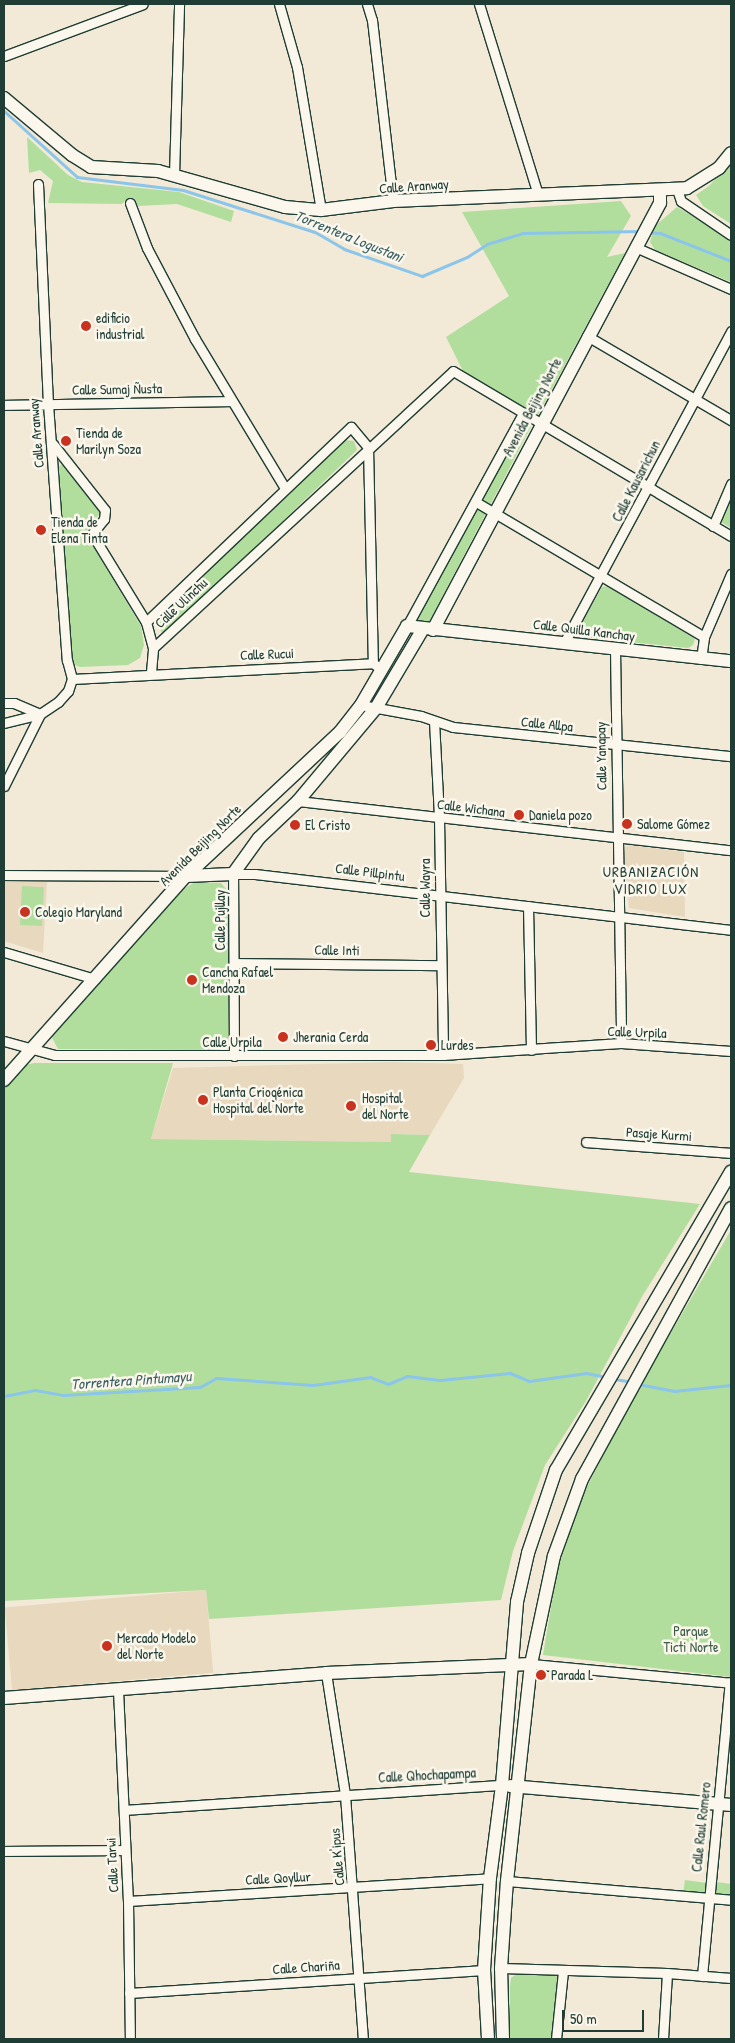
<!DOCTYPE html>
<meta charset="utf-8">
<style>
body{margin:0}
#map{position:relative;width:735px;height:2043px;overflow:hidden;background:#f2e9d7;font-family:"Patrick Hand",sans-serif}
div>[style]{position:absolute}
.built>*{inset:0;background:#e7d8be;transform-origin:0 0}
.green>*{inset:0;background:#b2de9d;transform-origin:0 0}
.stream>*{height:3px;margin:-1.5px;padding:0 1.5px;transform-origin:1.5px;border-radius:1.5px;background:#8bc5ea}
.roads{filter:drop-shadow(1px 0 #1f3d34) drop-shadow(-1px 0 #1f3d34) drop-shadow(0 1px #1f3d34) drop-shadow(0 -1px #1f3d34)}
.street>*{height:9px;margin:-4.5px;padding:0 4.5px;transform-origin:4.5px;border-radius:4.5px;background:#fbf7ec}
.secondary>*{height:12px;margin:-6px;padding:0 6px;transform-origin:6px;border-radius:6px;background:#fbf7ec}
.dots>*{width:14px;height:14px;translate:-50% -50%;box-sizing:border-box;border:2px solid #fbf7ec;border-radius:50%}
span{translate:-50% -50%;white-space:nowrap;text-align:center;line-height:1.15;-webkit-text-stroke:5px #fbf7ec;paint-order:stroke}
.street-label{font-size:14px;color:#1f3d34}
.poi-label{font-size:14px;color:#1f3d34}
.left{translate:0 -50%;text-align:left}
.park-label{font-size:14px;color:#3c5d49}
.water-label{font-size:15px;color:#3a5f62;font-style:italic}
.neighbourhood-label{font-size:15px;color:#1f3d34;letter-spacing:1px}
.frame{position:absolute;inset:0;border:5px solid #1f3d34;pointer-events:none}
.scale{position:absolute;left:562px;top:2010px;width:82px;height:22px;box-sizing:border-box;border:2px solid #1f3d34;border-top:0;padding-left:6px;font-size:15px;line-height:18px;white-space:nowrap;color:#1f3d34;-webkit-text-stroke:4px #fbf7ec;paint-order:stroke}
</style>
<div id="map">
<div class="built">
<i style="clip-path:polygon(630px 845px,684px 852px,685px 917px,629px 908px,624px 853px,625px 847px)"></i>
<i style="clip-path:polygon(4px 881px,47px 882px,43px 953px,4px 941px)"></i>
<i style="clip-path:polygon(392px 1062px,463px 1064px,464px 1078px,430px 1135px,392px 1134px,391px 1142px,151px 1139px,173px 1068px)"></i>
<i style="left:206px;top:1590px;width:83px;height:202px;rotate:85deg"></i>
</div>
<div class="green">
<i style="clip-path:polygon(27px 137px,68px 175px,82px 182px,179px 192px,234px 211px,231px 222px,177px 204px,138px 206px,134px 198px,128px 198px,122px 204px,48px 203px,53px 181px,40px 170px,29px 173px)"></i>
<i style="clip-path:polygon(731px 162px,731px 224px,703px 206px,696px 195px,709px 186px)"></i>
<i style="clip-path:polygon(621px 201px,631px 216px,607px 257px,625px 253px,537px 417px,464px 373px,446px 337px,509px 296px,462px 212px)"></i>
<i style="clip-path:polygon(677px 207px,731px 239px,731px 282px,655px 250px,650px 242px,655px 226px)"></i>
<i style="clip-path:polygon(523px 422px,531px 427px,429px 622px,414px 621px)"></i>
<i style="clip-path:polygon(344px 440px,354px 441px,357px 450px,163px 635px,154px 618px)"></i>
<i style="clip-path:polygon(62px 464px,101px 511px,86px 534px,141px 626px,144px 645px,140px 658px,128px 665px,80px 667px,70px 663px,59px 467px)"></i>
<i style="clip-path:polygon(731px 497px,731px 528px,721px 522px)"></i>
<i style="clip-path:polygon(607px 586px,691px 636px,695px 639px,693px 645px,688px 648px,581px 637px,579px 628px,602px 587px)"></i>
<i style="clip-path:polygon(195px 882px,221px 883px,228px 891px,229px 1036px,225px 1046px,218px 1050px,58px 1049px,51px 1036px,180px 891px)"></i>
<i style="left:22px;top:886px;width:22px;height:39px;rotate:3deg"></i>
<i style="clip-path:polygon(34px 1063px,173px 1063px,151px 1139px,391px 1142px,391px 1134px,430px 1135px,409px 1172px,700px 1204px,643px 1295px,586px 1401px,545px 1465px,513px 1551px,501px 1600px,209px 1619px,206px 1590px,4px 1601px,4px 1089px,25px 1065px)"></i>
<i style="clip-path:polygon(731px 1230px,731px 1677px,543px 1655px,557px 1571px,580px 1501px,628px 1406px)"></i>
<i style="left:685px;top:1880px;width:22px;height:11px;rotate:8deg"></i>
<i style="clip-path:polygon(717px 1882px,731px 1884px,731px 1896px,715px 1893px)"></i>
<i style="clip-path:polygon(521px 1971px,554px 1974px,558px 1978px,553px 2039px,509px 2039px,510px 1986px,511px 1978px)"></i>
</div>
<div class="stream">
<i style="left:4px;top:111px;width:98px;rotate:42.1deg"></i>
<i style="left:77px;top:177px;width:107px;rotate:7deg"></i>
<i style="left:183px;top:190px;width:139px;rotate:17.7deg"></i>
<i style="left:315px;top:232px;width:34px;rotate:30deg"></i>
<i style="left:344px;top:249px;width:83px;rotate:19.1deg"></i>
<i style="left:422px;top:276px;width:49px;rotate:-22.9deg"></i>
<i style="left:467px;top:257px;width:24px;rotate:-33deg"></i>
<i style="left:487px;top:244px;width:37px;rotate:-17deg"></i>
<i style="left:522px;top:233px;width:119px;rotate:-1deg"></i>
<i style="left:647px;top:232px;width:13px;rotate:4deg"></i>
<i style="left:660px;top:233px;width:76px;rotate:21.5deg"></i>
<i style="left:614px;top:1379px;width:18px;rotate:9deg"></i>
<i style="left:638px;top:1384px;width:37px;rotate:11deg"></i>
<i style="left:674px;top:1391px;width:57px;rotate:-6deg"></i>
<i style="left:4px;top:1396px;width:32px;rotate:-11deg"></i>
<i style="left:35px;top:1390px;width:28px;rotate:10deg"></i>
<i style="left:63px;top:1395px;width:137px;rotate:-3.3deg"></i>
<i style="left:200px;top:1387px;width:18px;rotate:-29deg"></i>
<i style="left:216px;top:1378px;width:97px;rotate:4.1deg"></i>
<i style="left:313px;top:1385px;width:58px;rotate:-8deg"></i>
<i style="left:370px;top:1377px;width:19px;rotate:21deg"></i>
<i style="left:388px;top:1384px;width:21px;rotate:-23deg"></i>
<i style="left:407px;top:1376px;width:33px;rotate:7deg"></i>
<i style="left:440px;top:1380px;width:70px;rotate:-5.7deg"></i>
<i style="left:510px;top:1373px;width:21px;rotate:23deg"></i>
<i style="left:529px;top:1381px;width:58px;rotate:-8deg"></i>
<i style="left:586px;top:1373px;width:21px;rotate:11deg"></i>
</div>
<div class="roads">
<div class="street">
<i style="left:279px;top:4px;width:66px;rotate:74.1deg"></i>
<i style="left:297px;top:67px;width:145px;rotate:80.5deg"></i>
<i style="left:367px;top:4px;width:17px;rotate:73deg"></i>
<i style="left:372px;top:20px;width:182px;rotate:83.4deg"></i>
<i style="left:479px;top:4px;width:200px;rotate:72.8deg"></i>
<i style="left:4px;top:56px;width:148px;rotate:-20.5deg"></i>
<i style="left:174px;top:175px;width:171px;rotate:-88.3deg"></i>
<i style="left:38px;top:184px;width:220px;rotate:87.4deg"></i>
<i style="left:48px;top:404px;width:257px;rotate:85.8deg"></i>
<i style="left:67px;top:660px;width:20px;rotate:75deg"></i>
<i style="left:677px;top:189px;width:13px;rotate:72deg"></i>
<i style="left:681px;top:201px;width:60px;rotate:34.2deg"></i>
<i style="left:130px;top:203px;width:48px;rotate:69.3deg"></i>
<i style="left:147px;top:248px;width:103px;rotate:62.2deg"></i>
<i style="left:195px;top:339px;width:174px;rotate:58.9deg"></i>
<i style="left:635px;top:247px;width:105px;rotate:23.6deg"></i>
<i style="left:587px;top:336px;width:167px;rotate:30.3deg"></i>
<i style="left:4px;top:405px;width:226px;rotate:-1deg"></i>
<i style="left:53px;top:444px;width:84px;rotate:51.8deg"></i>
<i style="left:105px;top:510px;width:9px;rotate:96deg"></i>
<i style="left:104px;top:519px;width:19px;rotate:129deg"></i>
<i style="left:92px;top:534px;width:103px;rotate:58.5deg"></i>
<i style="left:146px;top:622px;width:27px;rotate:75deg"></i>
<i style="left:476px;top:502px;width:265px;rotate:30.6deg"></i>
<i style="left:713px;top:526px;width:46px;rotate:-66.8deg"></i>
<i style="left:146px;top:622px;width:283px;rotate:-43.6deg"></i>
<i style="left:351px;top:427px;width:26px;rotate:50deg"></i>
<i style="left:368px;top:447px;width:216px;rotate:88.7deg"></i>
<i style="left:407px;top:626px;width:240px;rotate:-61.4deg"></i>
<i style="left:564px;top:643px;width:354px;rotate:-61.8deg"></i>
<i style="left:615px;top:649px;width:394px;rotate:89.1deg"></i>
<i style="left:701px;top:659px;width:22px;rotate:-82deg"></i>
<i style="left:704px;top:637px;width:69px;rotate:-66.8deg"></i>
<i style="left:151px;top:672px;width:24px;rotate:-85deg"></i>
<i style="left:153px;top:648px;width:408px;rotate:-42.7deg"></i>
<i style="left:453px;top:371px;width:323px;rotate:30.7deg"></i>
<i style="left:72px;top:679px;width:301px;rotate:-3deg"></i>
<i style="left:373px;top:663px;width:6px;rotate:39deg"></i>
<i style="left:4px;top:703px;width:10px"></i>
<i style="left:14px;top:703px;width:28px;rotate:23deg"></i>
<i style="left:361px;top:705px;width:61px;rotate:10.4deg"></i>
<i style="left:421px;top:716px;width:34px;rotate:19deg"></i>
<i style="left:453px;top:727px;width:280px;rotate:6deg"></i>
<i style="left:434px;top:721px;width:97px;rotate:87deg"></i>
<i style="left:439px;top:818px;width:237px;rotate:89deg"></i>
<i style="left:4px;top:723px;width:37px;rotate:-14deg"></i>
<i style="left:40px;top:714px;width:22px;rotate:-34deg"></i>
<i style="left:58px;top:702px;width:15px;rotate:-48deg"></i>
<i style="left:68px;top:691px;width:13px;rotate:-72deg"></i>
<i style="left:4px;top:786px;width:80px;rotate:-63.4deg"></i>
<i style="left:298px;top:801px;width:436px;rotate:6.5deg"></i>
<i style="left:4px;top:875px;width:182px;rotate:0.3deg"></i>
<i style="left:528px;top:906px;width:144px;rotate:88.8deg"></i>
<i style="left:4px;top:952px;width:95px;rotate:16.5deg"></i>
<i style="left:234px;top:963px;width:205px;rotate:0.6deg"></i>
<i style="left:4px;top:1041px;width:53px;rotate:15.4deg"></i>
<i style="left:55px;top:1055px;width:388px"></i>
<i style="left:443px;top:1055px;width:178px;rotate:-3.9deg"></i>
<i style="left:621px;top:1043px;width:110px;rotate:4.2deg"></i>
<i style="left:234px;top:1056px;width:182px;rotate:-90.3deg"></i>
<i style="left:233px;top:874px;width:22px"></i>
<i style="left:255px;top:874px;width:479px;rotate:6.7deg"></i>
<i style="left:586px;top:1142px;width:145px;rotate:4.3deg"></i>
<i style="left:531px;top:1664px;width:201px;rotate:5.4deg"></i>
<i style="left:326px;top:1673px;width:123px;rotate:81.1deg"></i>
<i style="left:345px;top:1795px;width:245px;rotate:85.8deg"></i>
<i style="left:118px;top:1690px;width:211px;rotate:87.3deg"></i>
<i style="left:128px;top:1901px;width:138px;rotate:89.2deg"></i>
<i style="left:124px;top:1810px;width:379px;rotate:-3.8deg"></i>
<i style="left:4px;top:1851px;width:120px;rotate:-0.5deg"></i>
<i style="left:507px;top:1881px;width:225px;rotate:4.8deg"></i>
<i style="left:128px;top:1901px;width:363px;rotate:-3.6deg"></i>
<i style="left:501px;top:1968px;width:166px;rotate:1.7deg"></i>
<i style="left:667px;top:1973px;width:64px;rotate:4.5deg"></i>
<i style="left:702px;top:1976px;width:295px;rotate:-84.6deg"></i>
<i style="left:129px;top:1993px;width:356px;rotate:-3.7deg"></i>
<i style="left:556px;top:2039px;width:68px;rotate:-84.1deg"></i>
<i style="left:663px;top:2039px;width:66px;rotate:-86.5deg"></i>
</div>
<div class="secondary">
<i style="left:4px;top:98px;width:89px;rotate:40deg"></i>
<i style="left:72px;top:155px;width:22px;rotate:32deg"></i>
<i style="left:91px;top:167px;width:67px;rotate:3.4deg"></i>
<i style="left:158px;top:171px;width:132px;rotate:15.8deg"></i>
<i style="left:285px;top:207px;width:36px;rotate:5deg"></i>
<i style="left:321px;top:210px;width:73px;rotate:-7.1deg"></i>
<i style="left:393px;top:201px;width:294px;rotate:-2.5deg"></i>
<i style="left:687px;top:188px;width:38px;rotate:-32deg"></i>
<i style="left:719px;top:168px;width:19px;rotate:-51deg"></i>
<i style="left:433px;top:630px;width:484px;rotate:-62deg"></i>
<i style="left:660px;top:203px;width:13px;rotate:-90deg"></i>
<i style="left:186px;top:876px;width:47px;rotate:-2.4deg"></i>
<i style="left:233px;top:874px;width:44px;rotate:-54.2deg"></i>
<i style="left:259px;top:838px;width:54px;rotate:-43.5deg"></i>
<i style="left:298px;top:801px;width:121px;rotate:-50deg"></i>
<i style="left:376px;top:708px;width:92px;rotate:-59.3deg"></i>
<i style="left:4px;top:1080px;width:273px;rotate:-48.3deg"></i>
<i style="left:186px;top:876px;width:211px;rotate:-43.1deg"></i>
<i style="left:340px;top:732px;width:34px;rotate:-52deg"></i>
<i style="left:361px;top:705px;width:91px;rotate:-59.8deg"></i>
<i style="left:407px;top:626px;width:326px;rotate:6.2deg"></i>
<i style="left:4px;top:1698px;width:323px;rotate:-4.4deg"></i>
<i style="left:326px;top:1673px;width:205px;rotate:-2.5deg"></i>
<i style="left:510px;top:1786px;width:222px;rotate:4.9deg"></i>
<i style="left:488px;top:2039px;width:69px;rotate:-93.3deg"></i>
<i style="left:484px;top:1970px;width:92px;rotate:-86.3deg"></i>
<i style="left:490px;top:1878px;width:94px;rotate:-82.6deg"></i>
<i style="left:502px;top:1785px;width:184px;rotate:-85.3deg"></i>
<i style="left:517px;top:1602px;width:50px;rotate:-77.3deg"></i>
<i style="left:528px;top:1553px;width:88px;rotate:-71.4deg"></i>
<i style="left:556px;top:1470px;width:346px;rotate:-59.6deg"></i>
<i style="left:503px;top:2039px;width:71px;rotate:-91.6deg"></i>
<i style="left:501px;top:1968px;width:87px;rotate:-86.1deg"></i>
<i style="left:507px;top:1881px;width:218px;rotate:-83.7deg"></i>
<i style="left:531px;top:1664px;width:110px;rotate:-78deg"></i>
<i style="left:554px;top:1556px;width:82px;rotate:-70deg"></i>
<i style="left:582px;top:1479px;width:309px;rotate:-61.2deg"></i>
</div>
</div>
<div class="dots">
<i style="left:86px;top:326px;background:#c8321e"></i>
<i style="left:66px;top:441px;background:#c8321e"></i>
<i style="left:41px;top:530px;background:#c8321e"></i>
<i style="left:519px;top:815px;background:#c8321e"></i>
<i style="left:627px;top:824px;background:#c8321e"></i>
<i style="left:295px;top:825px;background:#c8321e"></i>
<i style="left:25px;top:912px;background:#c8321e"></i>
<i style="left:192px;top:980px;background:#c8321e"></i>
<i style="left:283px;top:1037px;background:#c8321e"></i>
<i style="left:431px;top:1045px;background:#c8321e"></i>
<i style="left:203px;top:1100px;background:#c8321e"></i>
<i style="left:351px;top:1106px;background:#c8321e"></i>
<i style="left:107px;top:1646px;background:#c8321e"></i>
<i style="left:541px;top:1675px;background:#c8321e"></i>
</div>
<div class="street-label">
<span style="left:414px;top:186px;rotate:-4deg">Calle Aranway</span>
<span style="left:117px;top:389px;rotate:-1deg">Calle Sumaj Ñusta</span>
<span style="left:532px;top:407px;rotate:-62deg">Avenida Beijing Norte</span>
<span style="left:36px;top:433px;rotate:-95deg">Calle Aranway</span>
<span style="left:636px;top:481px;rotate:-63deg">Calle Kausarichun</span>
<span style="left:181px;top:603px;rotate:-43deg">Calle Ulinchu</span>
<span style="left:584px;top:630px;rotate:7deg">Calle Quilla Kanchay</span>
<span style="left:267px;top:654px;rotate:-2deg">Calle Rucui</span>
<span style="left:547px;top:724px;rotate:6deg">Calle Allpa</span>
<span style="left:601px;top:756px;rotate:-91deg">Calle Yanapay</span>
<span style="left:471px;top:808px;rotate:7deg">Calle Wichana</span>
<span style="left:200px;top:845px;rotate:-45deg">Avenida Beijing Norte</span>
<span style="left:370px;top:872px;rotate:7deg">Calle Pillpintu</span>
<span style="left:425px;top:888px;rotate:-90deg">Calle Wayra</span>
<span style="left:220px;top:920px;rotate:-90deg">Calle Pujllay</span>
<span style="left:337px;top:950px;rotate:1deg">Calle Inti</span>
<span style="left:637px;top:1032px;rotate:2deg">Calle Urpila</span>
<span style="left:232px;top:1042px">Calle Urpila</span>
<span style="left:659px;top:1134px;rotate:4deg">Pasaje Kurmi</span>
<span style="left:427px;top:1775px;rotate:-3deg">Calle Qhochapampa</span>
<span style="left:701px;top:1827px;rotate:-84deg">Calle Raul Romero</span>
<span style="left:337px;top:1857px;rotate:-95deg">Calle K'ipus</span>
<span style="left:112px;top:1865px;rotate:-93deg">Calle Tarwi</span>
<span style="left:278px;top:1878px;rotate:-3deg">Calle Qoyllur</span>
<span style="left:306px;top:1967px;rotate:-4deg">Calle Chariña</span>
</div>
<div class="poi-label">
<span class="left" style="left:96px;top:326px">edificio<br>industrial</span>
<span class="left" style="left:76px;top:441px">Tienda de<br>Marilyn Soza</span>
<span class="left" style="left:51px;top:530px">Tienda de<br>Elena Tinta</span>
<span class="left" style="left:529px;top:815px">Daniela pozo</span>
<span class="left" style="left:637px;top:824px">Salome Gómez</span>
<span class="left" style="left:305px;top:825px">El Cristo</span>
<span class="left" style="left:35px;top:912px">Colegio Maryland</span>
<span class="left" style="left:202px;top:980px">Cancha Rafael<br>Mendoza</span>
<span class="left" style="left:293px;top:1037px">Jherania Cerda</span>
<span class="left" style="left:441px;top:1045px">Lurdes</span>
<span class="left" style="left:213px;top:1100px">Planta Criogénica<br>Hospital del Norte</span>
<span class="left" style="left:362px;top:1106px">Hospital<br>del Norte</span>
<span class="left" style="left:117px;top:1646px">Mercado Modelo<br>del Norte</span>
<span class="left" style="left:551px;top:1675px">Parada L</span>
</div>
<div class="park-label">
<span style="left:691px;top:1639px">Parque<br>Ticti Norte</span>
</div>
<div class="water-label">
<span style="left:349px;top:236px;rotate:22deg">Torrentera Logustani</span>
<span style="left:131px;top:1380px;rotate:-4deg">Torrentera Pintumayu</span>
</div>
<div class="neighbourhood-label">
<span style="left:651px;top:880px">URBANIZACIÓN<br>VIDRIO LUX</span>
</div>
<div class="frame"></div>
<div class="scale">50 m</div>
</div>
